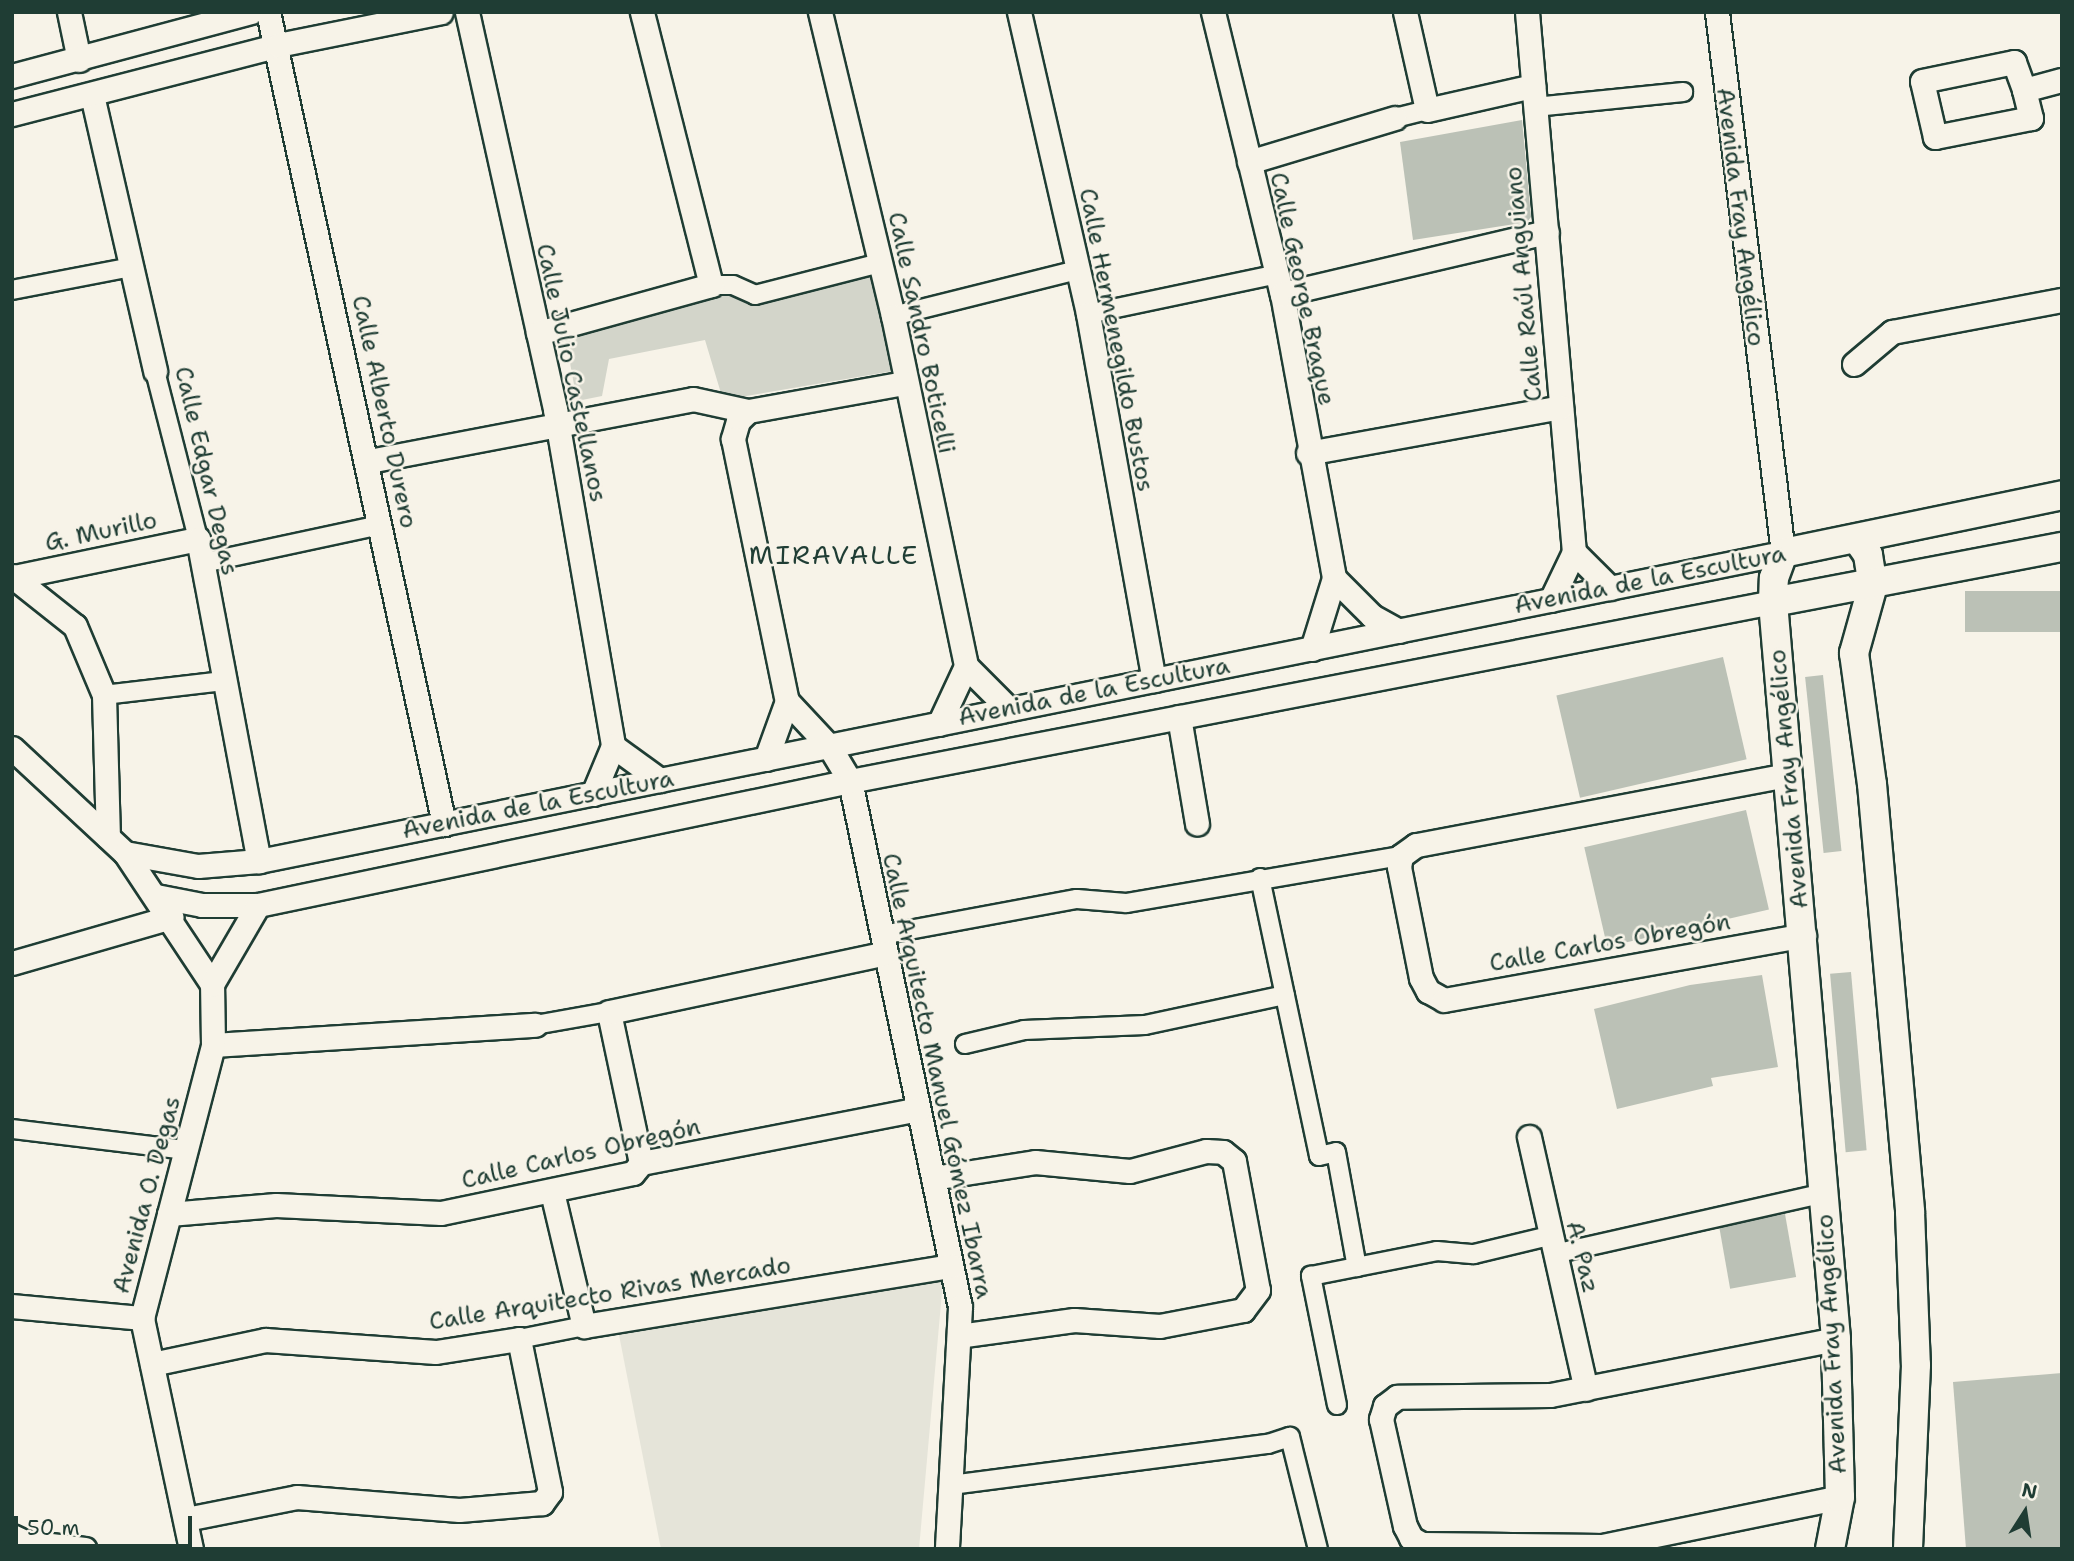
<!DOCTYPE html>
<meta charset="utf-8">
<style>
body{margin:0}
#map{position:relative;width:2074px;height:1561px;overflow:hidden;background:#f7f3e8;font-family:"Shantell Sans",sans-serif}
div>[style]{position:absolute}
.built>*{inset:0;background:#e5e4d9}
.green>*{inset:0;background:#d3d5ca}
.building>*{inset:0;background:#bbc1b6;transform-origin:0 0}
.roads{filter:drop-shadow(2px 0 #1f3d34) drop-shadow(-2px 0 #1f3d34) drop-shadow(0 2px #1f3d34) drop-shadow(0 -2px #1f3d34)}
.pedestrian>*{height:18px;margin:-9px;padding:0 9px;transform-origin:9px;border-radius:9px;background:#f7f3e8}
.minor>*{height:23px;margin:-11.5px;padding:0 11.5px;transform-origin:11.5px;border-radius:11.5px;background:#f7f3e8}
.tertiary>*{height:28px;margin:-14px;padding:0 14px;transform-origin:14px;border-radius:14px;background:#f7f3e8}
span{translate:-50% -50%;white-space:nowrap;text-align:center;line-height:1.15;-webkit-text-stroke:5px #f7f3e8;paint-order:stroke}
.street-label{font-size:24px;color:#1f3d34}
.neighbourhood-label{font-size:26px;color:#1f3d34;letter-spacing:2px}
.frame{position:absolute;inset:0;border:14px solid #1f3d34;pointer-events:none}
.north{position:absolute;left:1990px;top:1477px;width:70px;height:70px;-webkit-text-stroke:5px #f7f3e8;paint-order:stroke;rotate:12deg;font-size:19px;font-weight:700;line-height:28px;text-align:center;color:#1f3d34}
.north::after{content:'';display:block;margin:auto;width:24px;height:32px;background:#1f3d34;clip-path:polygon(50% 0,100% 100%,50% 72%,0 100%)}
.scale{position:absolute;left:14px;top:1516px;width:178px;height:32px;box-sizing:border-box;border:4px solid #1f3d34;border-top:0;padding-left:9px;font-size:21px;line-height:24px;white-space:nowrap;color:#1f3d34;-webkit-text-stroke:5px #f7f3e8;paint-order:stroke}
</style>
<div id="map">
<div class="built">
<i style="clip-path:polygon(943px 1281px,919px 1549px,661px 1549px,619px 1335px)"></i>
</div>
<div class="green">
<i style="clip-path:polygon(879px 272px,899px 370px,723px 400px,705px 340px,609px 359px,602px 396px,577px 401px,564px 330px,730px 290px)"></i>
</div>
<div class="building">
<i style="clip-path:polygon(1522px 120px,1531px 217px,1527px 222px,1413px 240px,1400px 142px)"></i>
<i style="left:2062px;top:591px;width:41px;height:97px;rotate:90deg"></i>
<i style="left:1723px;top:657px;width:105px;height:171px;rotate:77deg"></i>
<i style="left:1823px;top:675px;width:177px;height:18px;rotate:84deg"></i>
<i style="left:1746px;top:810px;width:102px;height:166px;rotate:77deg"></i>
<i style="left:1851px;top:972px;width:179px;height:21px;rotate:85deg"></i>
<i style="clip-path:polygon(1762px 975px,1778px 1067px,1711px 1078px,1713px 1086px,1617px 1109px,1594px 1009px,1690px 985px)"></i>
<i style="left:1785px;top:1214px;width:64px;height:67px;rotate:80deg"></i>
<i style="clip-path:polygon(2062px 1373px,2062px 1549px,1966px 1549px,1953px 1382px)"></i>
</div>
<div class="roads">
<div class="pedestrian">
<i style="left:1535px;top:107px;width:149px;rotate:-5.8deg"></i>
<i style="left:1395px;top:118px;width:33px;rotate:-14deg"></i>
<i style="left:711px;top:285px;width:22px"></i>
<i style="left:733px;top:285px;width:24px;rotate:24deg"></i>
<i style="left:755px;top:295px;width:129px;rotate:-14.4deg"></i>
<i style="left:12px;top:290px;width:122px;rotate:-10.9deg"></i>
<i style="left:1088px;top:314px;width:193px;rotate:-11.9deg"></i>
<i style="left:893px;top:316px;width:190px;rotate:-14deg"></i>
<i style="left:155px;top:371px;width:173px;rotate:75.6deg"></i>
<i style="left:203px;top:563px;width:181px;rotate:-12.1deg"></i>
<i style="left:104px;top:695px;width:120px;rotate:-6.7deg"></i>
<i style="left:1260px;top:878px;width:284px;rotate:78deg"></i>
<i style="left:1319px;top:1156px;width:17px;rotate:-13deg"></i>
<i style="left:1336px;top:1152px;width:117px;rotate:79.7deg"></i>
<i style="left:882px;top:935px;width:198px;rotate:-10.5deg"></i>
<i style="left:1077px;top:899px;width:49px;rotate:4.7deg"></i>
<i style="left:1126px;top:903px;width:279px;rotate:-9.7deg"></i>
<i style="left:535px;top:1025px;width:75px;rotate:-10deg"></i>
<i style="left:965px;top:1044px;width:61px;rotate:-13.3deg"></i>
<i style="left:1024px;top:1030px;width:121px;rotate:-2.4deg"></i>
<i style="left:1145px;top:1025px;width:143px;rotate:-12.1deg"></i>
<i style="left:12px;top:1129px;width:175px;rotate:6.9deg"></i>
<i style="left:1554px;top:1254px;width:277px;rotate:-12.7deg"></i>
<i style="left:519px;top:1339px;width:66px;rotate:-11.3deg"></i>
<i style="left:1337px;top:1405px;width:132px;rotate:-101.4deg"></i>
<i style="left:1311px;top:1276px;width:128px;rotate:-11.2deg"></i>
<i style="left:1437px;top:1251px;width:37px;rotate:5deg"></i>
<i style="left:1474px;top:1254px;width:77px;rotate:-13.5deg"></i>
<i style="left:951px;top:1485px;width:320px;rotate:-7.4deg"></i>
<i style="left:1268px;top:1444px;width:23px;rotate:-18deg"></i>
<i style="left:1290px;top:1437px;width:115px;rotate:76deg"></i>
</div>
<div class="minor">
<i style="left:69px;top:12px;width:49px;rotate:78.2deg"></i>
<i style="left:268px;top:12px;width:831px;rotate:77.77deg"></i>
<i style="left:467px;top:12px;width:407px;rotate:77.5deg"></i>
<i style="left:555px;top:409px;width:342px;rotate:80.2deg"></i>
<i style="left:613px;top:746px;width:52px;rotate:112.6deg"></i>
<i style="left:820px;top:12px;width:313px;rotate:76.5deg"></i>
<i style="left:893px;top:316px;width:358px;rotate:78.2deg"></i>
<i style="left:966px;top:666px;width:61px;rotate:45deg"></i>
<i style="left:1019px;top:12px;width:310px;rotate:77.1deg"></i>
<i style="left:1088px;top:314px;width:372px;rotate:79.8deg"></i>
<i style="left:1213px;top:12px;width:290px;rotate:76.3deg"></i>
<i style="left:1282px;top:294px;width:289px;rotate:79.6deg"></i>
<i style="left:1334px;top:578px;width:54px;rotate:45deg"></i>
<i style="left:1372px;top:616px;width:31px;rotate:29deg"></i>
<i style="left:1405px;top:12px;width:100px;rotate:77.3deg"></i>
<i style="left:1427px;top:110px;width:109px;rotate:-12.8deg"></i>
<i style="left:1527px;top:12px;width:542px;rotate:85.03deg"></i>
<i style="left:1574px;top:552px;width:53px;rotate:115.6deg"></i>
<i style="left:12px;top:76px;width:247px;rotate:-15deg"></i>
<i style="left:2024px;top:90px;width:29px;rotate:76deg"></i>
<i style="left:2031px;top:118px;width:98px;rotate:168.8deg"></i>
<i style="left:1935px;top:137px;width:57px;rotate:-103.1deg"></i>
<i style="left:1922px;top:81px;width:94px;rotate:-11.7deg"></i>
<i style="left:2014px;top:62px;width:30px;rotate:70deg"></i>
<i style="left:2024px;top:90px;width:39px;rotate:-15deg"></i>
<i style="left:92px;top:95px;width:283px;rotate:77.1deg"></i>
<i style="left:12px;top:114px;width:275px;rotate:-14.5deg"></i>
<i style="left:278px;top:45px;width:166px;rotate:-11.4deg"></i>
<i style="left:1249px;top:162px;width:152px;rotate:-16.8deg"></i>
<i style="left:1282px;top:294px;width:272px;rotate:-13.2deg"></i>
<i style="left:538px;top:333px;width:180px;rotate:-15.5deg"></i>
<i style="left:711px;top:285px;width:282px;rotate:-104.2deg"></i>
<i style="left:1854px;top:364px;width:50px;rotate:-40.1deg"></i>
<i style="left:1892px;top:332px;width:173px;rotate:-10.7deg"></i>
<i style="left:904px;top:383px;width:158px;rotate:169.8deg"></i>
<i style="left:748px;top:411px;width:14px;rotate:135deg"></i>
<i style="left:738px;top:421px;width:19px;rotate:106deg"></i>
<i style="left:733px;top:439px;width:268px;rotate:78.4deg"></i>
<i style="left:787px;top:701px;width:62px;rotate:47deg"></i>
<i style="left:829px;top:746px;width:41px;rotate:59deg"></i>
<i style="left:850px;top:781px;width:537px;rotate:78.19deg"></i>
<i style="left:960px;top:1307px;width:242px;rotate:93.1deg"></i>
<i style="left:1308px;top:453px;width:257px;rotate:-10.3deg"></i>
<i style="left:369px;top:461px;width:330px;rotate:-10.8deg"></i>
<i style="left:693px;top:399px;width:56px;rotate:12.3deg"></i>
<i style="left:1574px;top:552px;width:51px;rotate:45deg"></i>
<i style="left:12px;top:576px;width:80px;rotate:38.4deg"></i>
<i style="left:75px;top:626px;width:75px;rotate:67.2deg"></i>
<i style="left:104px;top:695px;width:142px;rotate:88.4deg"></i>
<i style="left:14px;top:577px;width:188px;rotate:-11.7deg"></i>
<i style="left:198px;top:539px;width:328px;rotate:79.3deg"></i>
<i style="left:1312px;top:649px;width:74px;rotate:-72.8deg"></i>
<i style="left:1179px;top:717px;width:108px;rotate:80.4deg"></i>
<i style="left:939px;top:724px;width:64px;rotate:-65deg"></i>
<i style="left:613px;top:746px;width:58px;rotate:35.9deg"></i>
<i style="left:12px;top:748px;width:154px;rotate:42.9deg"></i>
<i style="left:125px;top:853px;width:157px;rotate:56.4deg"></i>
<i style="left:766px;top:759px;width:62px;rotate:-70.1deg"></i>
<i style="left:1787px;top:775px;width:378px;rotate:169.3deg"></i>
<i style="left:1416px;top:845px;width:19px;rotate:144deg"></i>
<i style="left:1401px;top:856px;width:11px;rotate:100deg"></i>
<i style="left:1399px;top:867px;width:113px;rotate:78.8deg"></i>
<i style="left:1421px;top:978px;width:15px;rotate:62deg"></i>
<i style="left:1428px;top:991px;width:18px;rotate:29deg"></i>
<i style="left:1444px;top:1000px;width:366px;rotate:-10.2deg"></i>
<i style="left:125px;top:853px;width:74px;rotate:10.1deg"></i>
<i style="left:198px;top:866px;width:61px;rotate:-4.7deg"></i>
<i style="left:259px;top:861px;width:1555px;rotate:-11.43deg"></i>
<i style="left:1783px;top:553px;width:545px;rotate:-96.96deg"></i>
<i style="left:156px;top:896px;width:47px;rotate:11.1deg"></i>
<i style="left:202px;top:905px;width:56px"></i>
<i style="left:258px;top:905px;width:605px;rotate:-11.83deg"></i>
<i style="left:850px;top:781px;width:940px;rotate:-10.98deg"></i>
<i style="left:12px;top:963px;width:166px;rotate:-16.1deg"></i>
<i style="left:213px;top:1045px;width:323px;rotate:-3.6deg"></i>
<i style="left:1529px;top:1137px;width:258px;rotate:77.3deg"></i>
<i style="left:641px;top:1163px;width:154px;rotate:-102deg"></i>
<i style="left:609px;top:1012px;width:283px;rotate:-12deg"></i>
<i style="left:933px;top:1178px;width:103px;rotate:-8.9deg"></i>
<i style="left:1035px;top:1162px;width:95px;rotate:5.4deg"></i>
<i style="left:1130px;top:1171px;width:79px;rotate:-14.7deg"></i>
<i style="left:1206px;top:1151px;width:17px;rotate:3deg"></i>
<i style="left:1223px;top:1152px;width:14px;rotate:39deg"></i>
<i style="left:1234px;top:1161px;width:131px;rotate:79.5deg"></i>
<i style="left:1258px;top:1290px;width:25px;rotate:127deg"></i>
<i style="left:1243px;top:1310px;width:85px;rotate:169.1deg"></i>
<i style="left:1160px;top:1326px;width:86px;rotate:-176deg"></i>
<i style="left:1074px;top:1320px;width:116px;rotate:172.1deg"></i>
<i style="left:552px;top:1192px;width:138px;rotate:76.6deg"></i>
<i style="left:584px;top:1326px;width:372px;rotate:-9.3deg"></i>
<i style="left:169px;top:1214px;width:107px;rotate:-4.8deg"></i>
<i style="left:276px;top:1205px;width:165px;rotate:2.8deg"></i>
<i style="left:441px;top:1213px;width:196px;rotate:-11.8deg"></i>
<i style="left:633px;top:1173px;width:13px;rotate:-51deg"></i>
<i style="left:641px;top:1163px;width:282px;rotate:-11deg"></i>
<i style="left:12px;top:1306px;width:131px;rotate:5.3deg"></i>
<i style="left:1836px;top:1339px;width:291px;rotate:168.9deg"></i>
<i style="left:1550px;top:1395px;width:153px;rotate:179.3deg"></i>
<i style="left:1397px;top:1397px;width:15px;rotate:143deg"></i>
<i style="left:1385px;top:1406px;width:14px;rotate:107deg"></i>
<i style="left:1381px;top:1419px;width:110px;rotate:77.4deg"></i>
<i style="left:1405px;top:1526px;width:13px;rotate:63deg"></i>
<i style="left:1411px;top:1538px;width:13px;rotate:29deg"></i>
<i style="left:1422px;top:1544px;width:180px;rotate:0.6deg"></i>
<i style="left:1602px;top:1546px;width:243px;rotate:-11.6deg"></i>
<i style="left:152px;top:1364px;width:116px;rotate:-12deg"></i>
<i style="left:265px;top:1340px;width:171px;rotate:4deg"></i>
<i style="left:436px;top:1352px;width:84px;rotate:-8.9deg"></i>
<i style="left:519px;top:1339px;width:156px;rotate:78.5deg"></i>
<i style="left:550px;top:1492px;width:14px;rotate:126deg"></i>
<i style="left:542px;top:1503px;width:83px;rotate:175.2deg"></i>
<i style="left:459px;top:1510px;width:163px;rotate:-175.4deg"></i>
<i style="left:297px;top:1497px;width:113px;rotate:168.8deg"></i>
<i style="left:12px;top:1536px;width:14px;rotate:25deg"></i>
<i style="left:25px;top:1542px;width:60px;rotate:6.7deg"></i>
<i style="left:191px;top:1549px;width:236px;rotate:-102deg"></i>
<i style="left:142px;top:1318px;width:282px;rotate:-75.4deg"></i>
<i style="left:213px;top:1045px;width:61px;rotate:-90.9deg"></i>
<i style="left:212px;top:984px;width:91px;rotate:-59.8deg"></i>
</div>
<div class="tertiary">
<i style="left:1857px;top:539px;width:19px;rotate:55deg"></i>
<i style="left:1868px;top:555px;width:30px;rotate:81deg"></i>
<i style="left:1873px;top:585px;width:71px;rotate:105.6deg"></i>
<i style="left:1854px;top:653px;width:132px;rotate:82.2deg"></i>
<i style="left:1872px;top:784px;width:430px;rotate:84.9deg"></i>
<i style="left:1910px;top:1212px;width:153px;rotate:87.8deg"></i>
<i style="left:1916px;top:1365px;width:184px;rotate:92.5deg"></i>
<i style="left:1773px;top:602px;width:294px;rotate:-10.8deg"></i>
<i style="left:1830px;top:1549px;width:53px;rotate:-79.1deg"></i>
<i style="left:1840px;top:1497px;width:158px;rotate:-91.5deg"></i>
<i style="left:1836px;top:1339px;width:740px;rotate:-94.89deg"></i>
<i style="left:1773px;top:602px;width:24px;rotate:-88deg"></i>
<i style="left:1774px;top:578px;width:27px;rotate:-70deg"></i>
<i style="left:1783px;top:553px;width:285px;rotate:-11.7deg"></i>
</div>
</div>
<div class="street-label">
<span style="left:1740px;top:217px;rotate:83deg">Avenida Fray Angélico</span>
<span style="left:1524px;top:284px;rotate:-95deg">Calle Raúl Anguiano</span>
<span style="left:1302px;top:289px;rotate:78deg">Calle George Braque</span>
<span style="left:921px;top:333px;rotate:78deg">Calle Sandro Boticelli</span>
<span style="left:1116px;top:340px;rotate:79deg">Calle Hermenegildo Bustos</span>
<span style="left:571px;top:373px;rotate:78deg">Calle Julio Castellanos</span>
<span style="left:384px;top:412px;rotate:78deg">Calle Alberto Durero</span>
<span style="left:206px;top:471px;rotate:77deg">Calle Edgar Degas</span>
<span style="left:101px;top:532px;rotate:-12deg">G. Murillo</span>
<span style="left:1650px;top:580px;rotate:-11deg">Avenida de la Escultura</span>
<span style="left:1094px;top:692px;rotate:-11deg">Avenida de la Escultura</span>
<span style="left:1789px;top:779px;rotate:-95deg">Avenida Fray Angélico</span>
<span style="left:538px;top:805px;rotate:-11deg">Avenida de la Escultura</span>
<span style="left:1610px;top:943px;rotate:-10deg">Calle Carlos Obregón</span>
<span style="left:937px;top:1076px;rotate:78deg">Calle Arquitecto Manuel Gómez Ibarra</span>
<span style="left:581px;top:1154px;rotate:-13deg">Calle Carlos Obregón</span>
<span style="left:147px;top:1195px;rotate:-75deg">Avenida O. Degas</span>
<span style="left:1582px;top:1257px;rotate:76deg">A. Paz</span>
<span style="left:610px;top:1294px;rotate:-9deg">Calle Arquitecto Rivas Mercado</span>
<span style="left:1832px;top:1344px;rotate:-93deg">Avenida Fray Angélico</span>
</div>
<div class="neighbourhood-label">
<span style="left:834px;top:555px">MIRAVALLE</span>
</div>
<div class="frame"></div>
<div class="north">N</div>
<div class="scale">50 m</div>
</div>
